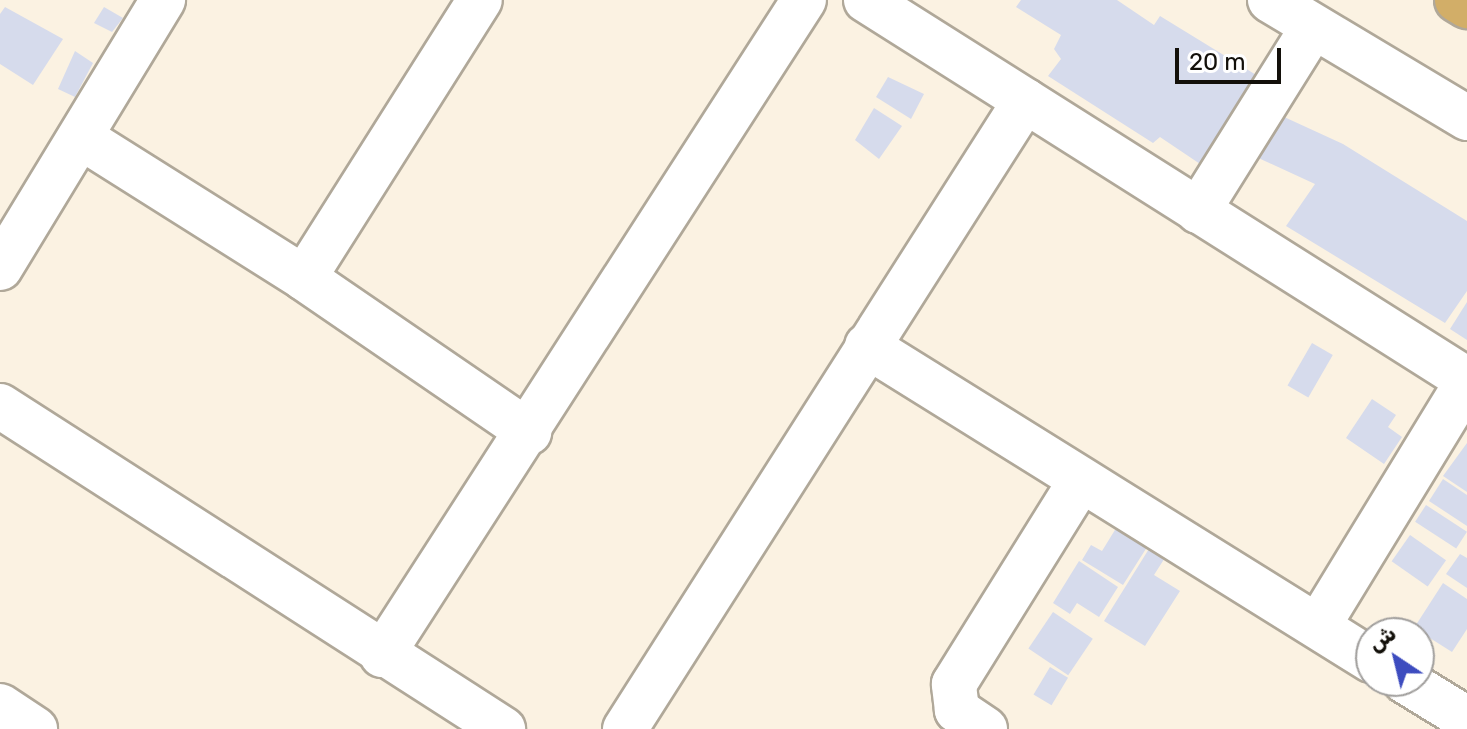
<!DOCTYPE html>
<meta charset="utf-8">
<style>
body{margin:0}
#map{position:relative;width:1467px;height:729px;overflow:hidden;background:#fbf2e2;font-family:Rubik,Cairo,sans-serif}
div>[style]{position:absolute}
.building>*{inset:0;background:#d6dbec;transform-origin:0 0}
.roads{filter:drop-shadow(2px 0 #b0a899) drop-shadow(-2px 0 #b0a899) drop-shadow(0 2px #b0a899) drop-shadow(0 -2px #b0a899)}
.minor>*{height:44px;margin:-22px;padding:0 22px;transform-origin:22px;border-radius:22px;background:#fff}
.highway>*{height:44px;margin:-22px;padding:0 22px;transform-origin:22px;border-radius:22px;background:#d2ae68}
span{translate:-50% -50%;white-space:nowrap;text-align:center;line-height:1.15;-webkit-text-stroke:6px #fff;paint-order:stroke}
.north{position:absolute;left:1355px;top:617px;width:80px;height:80px;box-sizing:border-box;background:#fff;border:2px solid #a19f9d;border-radius:50%;rotate:325deg;font-size:22px;font-weight:700;line-height:32px;text-align:center;color:#13100a}
.north::after{content:'';display:block;margin:auto;width:28px;height:36px;background:#3d4cbf;clip-path:polygon(50% 0,100% 100%,50% 72%,0 100%)}
.scale{position:absolute;left:1175px;top:48px;width:106px;height:36px;box-sizing:border-box;border:4px solid #13100a;border-top:0;padding-left:10px;font-size:24px;line-height:28px;white-space:nowrap;color:#13100a;-webkit-text-stroke:6px #fff;paint-order:stroke}
</style>
<div id="map">
<div class="building">
<i style="clip-path:polygon(1021px 0,1117px 0,1154px 25px,1160px 16px,1266px 81px,1212px 172px,1160px 137px,1153px 143px,1048px 76px,1061px 59px,1054px 49px,1061px 35px,1016px 7px)"></i>
<i style="clip-path:polygon(5px 7px,63px 39px,33px 85px,0 64px,0 14px)"></i>
<i style="clip-path:polygon(104px 7px,123px 18px,112px 32px,94px 23px)"></i>
<i style="clip-path:polygon(75px 51px,93px 63px,75px 97px,58px 89px)"></i>
<i style="clip-path:polygon(888px 77px,924px 94px,911px 119px,876px 97px)"></i>
<i style="clip-path:polygon(874px 108px,902px 126px,879px 159px,855px 140px)"></i>
<i style="clip-path:polygon(1282px 116px,1343px 144px,1467px 221px,1467px 291px,1445px 323px,1286px 226px,1315px 184px,1254px 156px)"></i>
<i style="clip-path:polygon(1467px 302px,1467px 340px,1450px 329px)"></i>
<i style="left:1312px;top:343px;width:24px;height:49px;rotate:30deg"></i>
<i style="clip-path:polygon(1372px 399px,1396px 415px,1388px 427px,1402px 437px,1384px 464px,1346px 438px)"></i>
<i style="clip-path:polygon(1467px 443px,1467px 492px,1443px 476px)"></i>
<i style="clip-path:polygon(1443px 479px,1467px 495px,1467px 526px,1429px 501px)"></i>
<i style="left:1426px;top:505px;width:49px;height:20px;rotate:33deg"></i>
<i style="clip-path:polygon(1118px 525px,1149px 544px,1123px 585px,1082px 560px,1091px 545px,1102px 551px)"></i>
<i style="left:1410px;top:535px;width:44px;height:32px;rotate:35deg"></i>
<i style="clip-path:polygon(1152px 544px,1168px 553px,1154px 575px,1180px 591px,1145px 646px,1104px 621px)"></i>
<i style="clip-path:polygon(1460px 554px,1467px 558px,1467px 588px,1446px 574px)"></i>
<i style="clip-path:polygon(1079px 561px,1118px 587px,1099px 617px,1077px 603px,1070px 614px,1053px 603px)"></i>
<i style="clip-path:polygon(1443px 583px,1467px 599px,1467px 629px,1452px 652px,1414px 628px)"></i>
<i style="left:1053px;top:612px;width:48px;height:44px;rotate:34deg"></i>
<i style="left:1050px;top:667px;width:21px;height:32px;rotate:31deg"></i>
</div>
<div class="roads">
<div class="minor">
<i style="left:866px;top:0;width:711px;rotate:32.3deg"></i>
<i style="left:1270px;top:0;width:230px;rotate:30.9deg"></i>
<i style="left:82px;top:138px;width:262px;rotate:32.2deg"></i>
<i style="left:304px;top:278px;width:273px;rotate:34.4deg"></i>
<i style="left:1198px;top:211px;width:217px;rotate:-58deg"></i>
<i style="left:0;top:268px;width:314px;rotate:-58.7deg"></i>
<i style="left:304px;top:278px;width:329px;rotate:-57.7deg"></i>
<i style="left:867px;top:346px;width:594px;rotate:31.92deg"></i>
<i style="left:0;top:406px;width:598px;rotate:32.71deg"></i>
<i style="left:1318px;top:626px;width:286px;rotate:-58.6deg"></i>
<i style="left:382px;top:655px;width:779px;rotate:-57.21deg"></i>
<i style="left:1405px;top:681px;width:73px;rotate:31.5deg"></i>
<i style="left:0;top:706px;width:42px;rotate:33.3deg"></i>
<i style="left:625px;top:729px;width:745px;rotate:-57.51deg"></i>
<i style="left:985px;top:729px;width:34px;rotate:-146deg"></i>
<i style="left:957px;top:710px;width:26px;rotate:-97deg"></i>
<i style="left:954px;top:684px;width:240px;rotate:-58.1deg"></i>
</div>
<div class="highway">
<i style="left:1457px;top:0;width:12px;rotate:31deg"></i>
</div>
</div>
<div class="north">ش</div>
<div class="scale">20 m</div>
</div>
